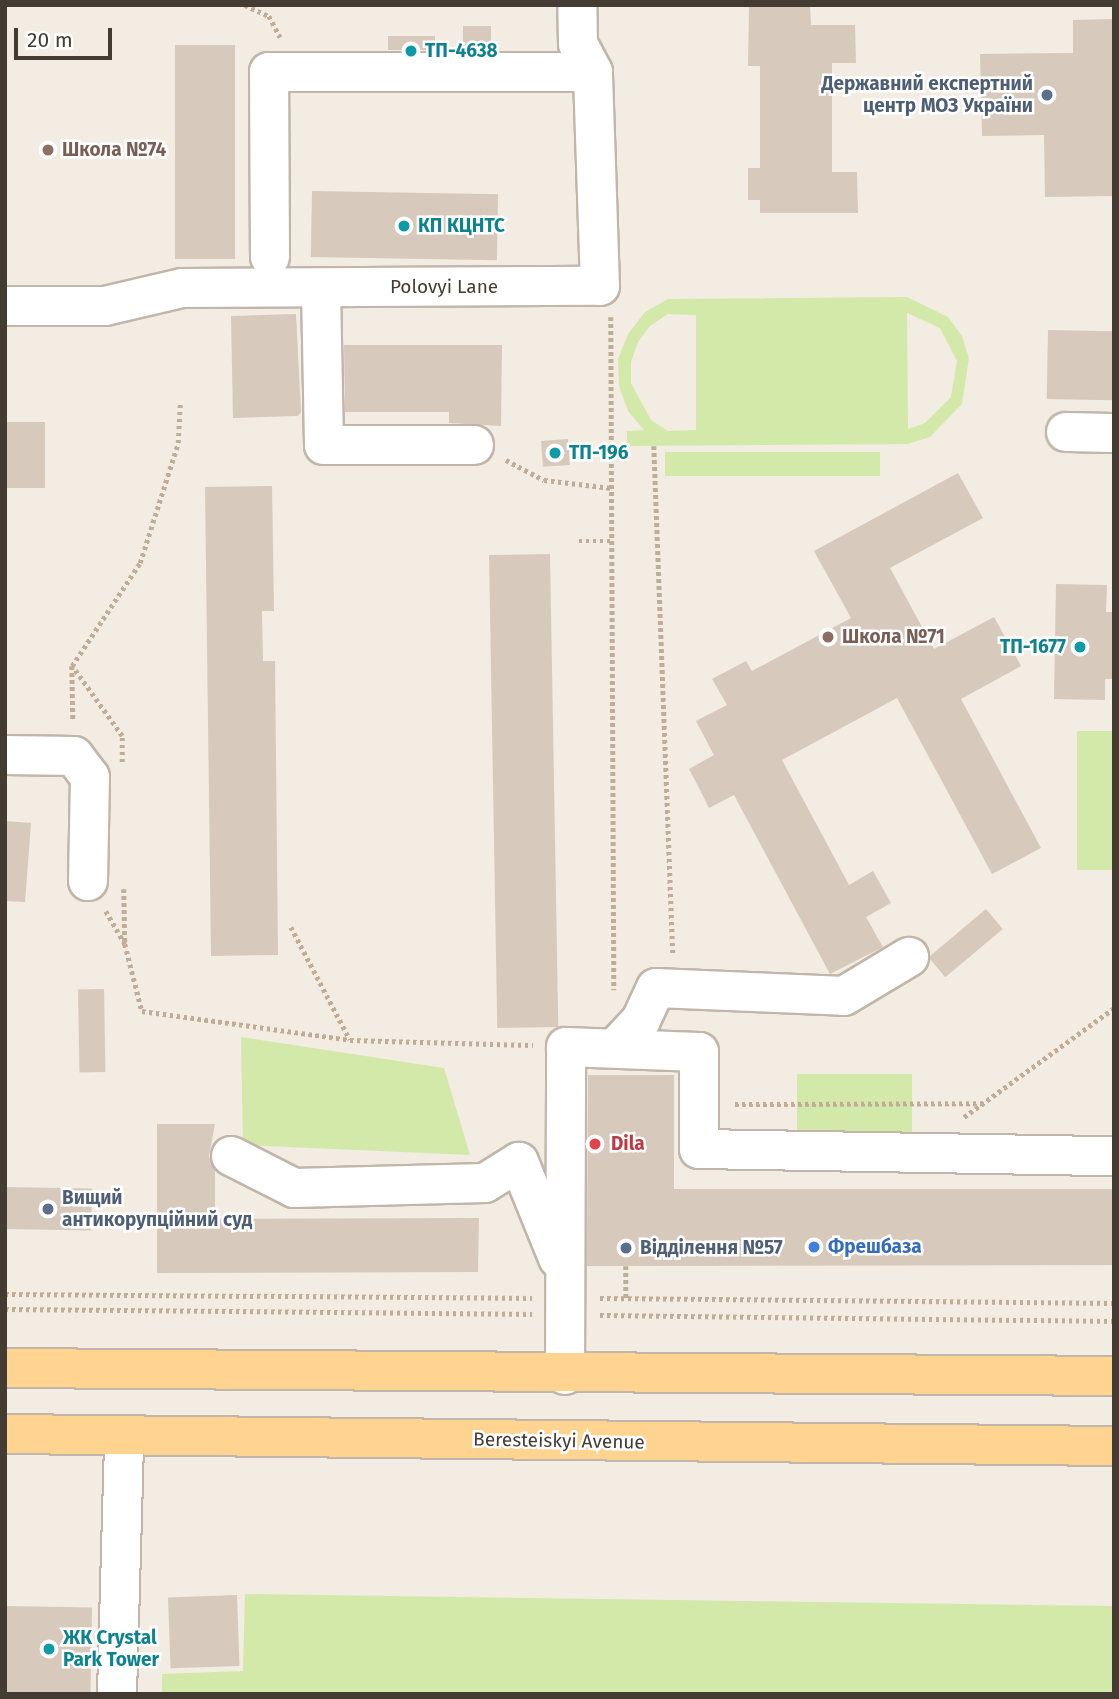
<!DOCTYPE html>
<meta charset="utf-8">
<style>
body{margin:0}
#map{position:relative;width:1119px;height:1699px;overflow:hidden;background:#f2ece3;font-family:"Fira Sans",sans-serif}
div>[style]{position:absolute}
.green>*{inset:0;background:#d3e9aa;transform-origin:0 0}
.building>*{inset:0;background:#d7c9bb;transform-origin:0 0}
.path>*{height:4.5px;margin-top:-2.25px;transform-origin:0;background:repeating-linear-gradient(90deg,#c1ad96 0 3.5px,transparent 0 7px)}
.roads{filter:drop-shadow(2px 0 #c1b6a9) drop-shadow(-2px 0 #c1b6a9) drop-shadow(0 2px #c1b6a9) drop-shadow(0 -2px #c1b6a9)}
.minor>*{height:38px;margin:-19px;padding:0 19px;transform-origin:19px;border-radius:19px;background:#fff}
.major>*{height:38px;margin:-19px;padding:0 19px;transform-origin:19px;border-radius:19px;background:#ffd490}
.dots>*{width:19px;height:19px;translate:-50% -50%;box-sizing:border-box;border:4px solid #fff;border-radius:50%}
span{translate:-50% -50%;white-space:nowrap;text-align:center;line-height:1.15;-webkit-text-stroke:5px #fff;paint-order:stroke}
.culture-label{font-size:19px;color:#0d838f;font-weight:700}
.left{translate:0 -50%;text-align:left}
.right{translate:-100% -50%;text-align:right}
.service-label{font-size:19px;color:#4e5e75;font-weight:700}
.education-label{font-size:19px;color:#785e54;font-weight:700}
.street-label{font-size:19px;color:#443c33}
.health-label{font-size:19px;color:#be3a42;font-weight:700}
.shop-label{font-size:19px;color:#366cbe;font-weight:700}
.frame{position:absolute;inset:0;border:7px solid #443c33;pointer-events:none}
.scale{position:absolute;left:14px;top:28px;width:98px;height:32px;box-sizing:border-box;border:4px solid #443c33;border-top:0;padding-left:9px;font-size:21px;line-height:24px;white-space:nowrap;color:#443c33;-webkit-text-stroke:5px #fff;paint-order:stroke}
</style>
<div id="map">
<div class="green">
<i style="clip-path:polygon(evenodd,907px 297px,948px 317px,962px 336px,969px 358px,962px 404px,930px 437px,908px 444px,627px 446px,627px 431px,644px 430px,628px 411px,619px 386px,618px 359px,628px 334px,645px 312px,668px 299px,907px 297px,907px 313px,940px 328px,957px 361px,951px 397px,925px 423px,908px 429px,907px 313px,907px 297px,668px 314px,696px 315px,696px 430px,668px 431px,651px 420px,631px 383px,631px 362px,638px 342px,650px 326px,668px 314px)"></i>
<i style="left:880px;top:452px;width:24px;height:215px;rotate:90deg"></i>
<i style="left:1077px;top:731px;width:37px;height:139px"></i>
<i style="clip-path:polygon(241px 1037px,444px 1068px,470px 1155px,243px 1145px)"></i>
<i style="left:912px;top:1074px;width:63px;height:115px;rotate:90deg"></i>
<i style="clip-path:polygon(245px 1594px,1114px 1606px,1114px 1694px,162px 1694px,162px 1674px,243px 1671px)"></i>
</div>
<div class="building">
<i style="clip-path:polygon(749px 5px,810px 5px,811px 25px,855px 25px,856px 63px,832px 63px,832px 172px,857px 172px,858px 213px,760px 213px,760px 200px,748px 200px,748px 168px,760px 168px,760px 66px,748px 66px)"></i>
<i style="clip-path:polygon(1114px 19px,1114px 196px,1045px 197px,1044px 135px,982px 136px,980px 54px,1073px 53px,1073px 20px)"></i>
<i style="left:463px;top:26px;width:28px;height:24px"></i>
<i style="left:388px;top:36px;width:47px;height:14px"></i>
<i style="left:175px;top:45px;width:60px;height:214px"></i>
<i style="left:312px;top:191px;width:186px;height:66px;rotate:1deg"></i>
<i style="clip-path:polygon(296px 314px,301px 412px,298px 416px,233px 418px,231px 316px)"></i>
<i style="left:1048px;top:330px;width:66px;height:69px;rotate:1deg"></i>
<i style="clip-path:polygon(344px 345px,502px 345px,501px 426px,449px 423px,449px 412px,345px 412px)"></i>
<i style="left:5px;top:422px;width:40px;height:66px"></i>
<i style="left:568px;top:439px;width:26px;height:27px;rotate:86deg"></i>
<i style="clip-path:polygon(958px 473px,983px 518px,890px 568px,934px 649px,994px 617px,1021px 666px,961px 699px,1041px 848px,992px 874px,897px 698px,782px 760px,849px 885px,873px 871px,891px 903px,866px 917px,883px 947px,830px 974px,734px 795px,709px 808px,699px 788px,689px 769px,714px 755px,696px 721px,727px 705px,712px 679px,746px 661px,752px 671px,851px 618px,814px 551px)"></i>
<i style="clip-path:polygon(272px 486px,274px 611px,262px 611px,263px 661px,275px 661px,278px 955px,211px 956px,205px 487px)"></i>
<i style="left:550px;top:554px;width:473px;height:61px;rotate:89deg"></i>
<i style="clip-path:polygon(1056px 584px,1107px 585px,1106px 612px,1114px 612px,1114px 679px,1105px 679px,1105px 700px,1054px 699px)"></i>
<i style="clip-path:polygon(5px 821px,31px 823px,25px 902px,5px 901px)"></i>
<i style="left:986px;top:909px;width:26px;height:75px;rotate:50deg"></i>
<i style="left:104px;top:989px;width:83px;height:26px;rotate:89deg"></i>
<i style="clip-path:polygon(588px 1075px,674px 1075px,674px 1189px,1114px 1189px,1114px 1265px,587px 1266px)"></i>
<i style="clip-path:polygon(157px 1124px,215px 1124px,209px 1156px,215px 1171px,215px 1219px,479px 1218px,478px 1272px,157px 1273px)"></i>
<i style="left:5px;top:1187px;width:87px;height:42px;rotate:1deg"></i>
<i style="left:237px;top:1595px;width:71px;height:69px;rotate:88deg"></i>
<i style="left:5px;top:1606px;width:87px;height:88px;rotate:1deg"></i>
</div>
<div class="path">
<i style="left:245px;top:5px;width:26px;rotate:25deg"></i>
<i style="left:269px;top:16px;width:24px;rotate:62deg"></i>
<i style="left:611px;top:317px;width:673px;rotate:89.74deg"></i>
<i style="left:654px;top:446px;width:509px;rotate:87.86deg"></i>
<i style="left:506px;top:460px;width:43px;rotate:27.8deg"></i>
<i style="left:544px;top:480px;width:68px;rotate:6.7deg"></i>
<i style="left:579px;top:541px;width:33px"></i>
<i style="left:72px;top:666px;width:54px;rotate:88.9deg"></i>
<i style="left:122px;top:762px;width:26px;rotate:-90deg"></i>
<i style="left:122px;top:736px;width:86px;rotate:-125.5deg"></i>
<i style="left:72px;top:666px;width:123px;rotate:-56.6deg"></i>
<i style="left:140px;top:563px;width:126px;rotate:-72.4deg"></i>
<i style="left:178px;top:443px;width:39px;rotate:-87deg"></i>
<i style="left:124px;top:889px;width:55px;rotate:89deg"></i>
<i style="left:106px;top:911px;width:38px;rotate:60deg"></i>
<i style="left:125px;top:944px;width:69px;rotate:75.8deg"></i>
<i style="left:142px;top:1011px;width:210px;rotate:7.9deg"></i>
<i style="left:291px;top:927px;width:127px;rotate:62.4deg"></i>
<i style="left:350px;top:1040px;width:183px;rotate:1.6deg"></i>
<i style="left:735px;top:1104px;width:249px;rotate:-0.2deg"></i>
<i style="left:964px;top:1117px;width:185px;rotate:-36deg"></i>
<i style="left:626px;top:1266px;width:32px;rotate:90deg"></i>
<i style="left:5px;top:1294px;width:527px;rotate:0.43deg"></i>
<i style="left:600px;top:1298px;width:514px;rotate:0.56deg"></i>
<i style="left:5px;top:1309px;width:527px;rotate:0.54deg"></i>
<i style="left:600px;top:1315px;width:514px;rotate:0.67deg"></i>
</div>
<div class="roads">
<div class="minor">
<i style="left:270px;top:257px;width:185px;rotate:-90.3deg"></i>
<i style="left:269px;top:72px;width:324px"></i>
<i style="left:321px;top:288px;width:157px;rotate:88.9deg"></i>
<i style="left:324px;top:445px;width:150px"></i>
<i style="left:5px;top:306px;width:100px"></i>
<i style="left:105px;top:306px;width:79px;rotate:-13.2deg"></i>
<i style="left:182px;top:288px;width:418px;rotate:-0.3deg"></i>
<i style="left:600px;top:286px;width:214px;rotate:-91.9deg"></i>
<i style="left:593px;top:72px;width:32px;rotate:-118deg"></i>
<i style="left:578px;top:44px;width:39px;rotate:-91deg"></i>
<i style="left:1066px;top:432px;width:48px;rotate:1.2deg"></i>
<i style="left:5px;top:755px;width:69px;rotate:0.8deg"></i>
<i style="left:74px;top:756px;width:26px;rotate:53deg"></i>
<i style="left:90px;top:777px;width:104px;rotate:91.1deg"></i>
<i style="left:616px;top:1047px;width:37px;rotate:-47deg"></i>
<i style="left:641px;top:1020px;width:35px;rotate:-65deg"></i>
<i style="left:656px;top:988px;width:188px;rotate:2.4deg"></i>
<i style="left:844px;top:996px;width:76px;rotate:-31deg"></i>
<i style="left:231px;top:1156px;width:71px;rotate:26.9deg"></i>
<i style="left:294px;top:1188px;width:191px;rotate:-1.5deg"></i>
<i style="left:485px;top:1183px;width:40px;rotate:-32deg"></i>
<i style="left:519px;top:1162px;width:104px;rotate:67.9deg"></i>
<i style="left:565px;top:1375px;width:328px;rotate:-89.8deg"></i>
<i style="left:566px;top:1047px;width:133px;rotate:2.2deg"></i>
<i style="left:699px;top:1052px;width:97px;rotate:90deg"></i>
<i style="left:699px;top:1149px;width:415px;rotate:1deg"></i>
<i style="left:117px;top:1694px;width:258px;rotate:-88.4deg"></i>
</div>
<div class="major">
<i style="left:5px;top:1368px;width:1109px;rotate:0.41deg"></i>
<i style="left:5px;top:1434px;width:1109px;rotate:0.62deg"></i>
</div>
</div>
<div class="dots">
<i style="left:411px;top:51px;background:#0f9aa8"></i>
<i style="left:1047px;top:95px;background:#5c6f8a"></i>
<i style="left:48px;top:150px;background:#8d6e63"></i>
<i style="left:404px;top:226px;background:#0f9aa8"></i>
<i style="left:555px;top:453px;background:#0f9aa8"></i>
<i style="left:828px;top:637px;background:#8d6e63"></i>
<i style="left:1080px;top:647px;background:#0f9aa8"></i>
<i style="left:595px;top:1144px;background:#e0444e"></i>
<i style="left:48px;top:1209px;background:#5c6f8a"></i>
<i style="left:814px;top:1247px;background:#3f7fe0"></i>
<i style="left:626px;top:1248px;background:#5c6f8a"></i>
<i style="left:49px;top:1649px;background:#0f9aa8"></i>
</div>
<div class="culture-label">
<span class="left" style="left:425px;top:51px">ТП-4638</span>
<span class="left" style="left:418px;top:226px">КП КЦНТС</span>
<span class="left" style="left:569px;top:453px">ТП-196</span>
<span class="right" style="left:1066px;top:647px">ТП-1677</span>
<span class="left" style="left:63px;top:1649px">ЖК Crystal<br>Park Tower</span>
</div>
<div class="service-label">
<span class="right" style="left:1033px;top:95px">Державний експертний<br>центр МОЗ України</span>
<span class="left" style="left:62px;top:1209px">Вищий<br>антикорупційний суд</span>
<span class="left" style="left:640px;top:1248px">Відділення №57</span>
</div>
<div class="education-label">
<span class="left" style="left:62px;top:150px">Школа №74</span>
<span class="left" style="left:842px;top:637px">Школа №71</span>
</div>
<div class="street-label">
<span style="left:444px;top:287px">Polovyi Lane</span>
<span style="left:559px;top:1441px;rotate:1deg">Beresteiskyi Avenue</span>
</div>
<div class="health-label">
<span class="left" style="left:611px;top:1144px">Dila</span>
</div>
<div class="shop-label">
<span class="left" style="left:828px;top:1247px">Фрешбаза</span>
</div>
<div class="frame"></div>
<div class="scale">20 m</div>
</div>
